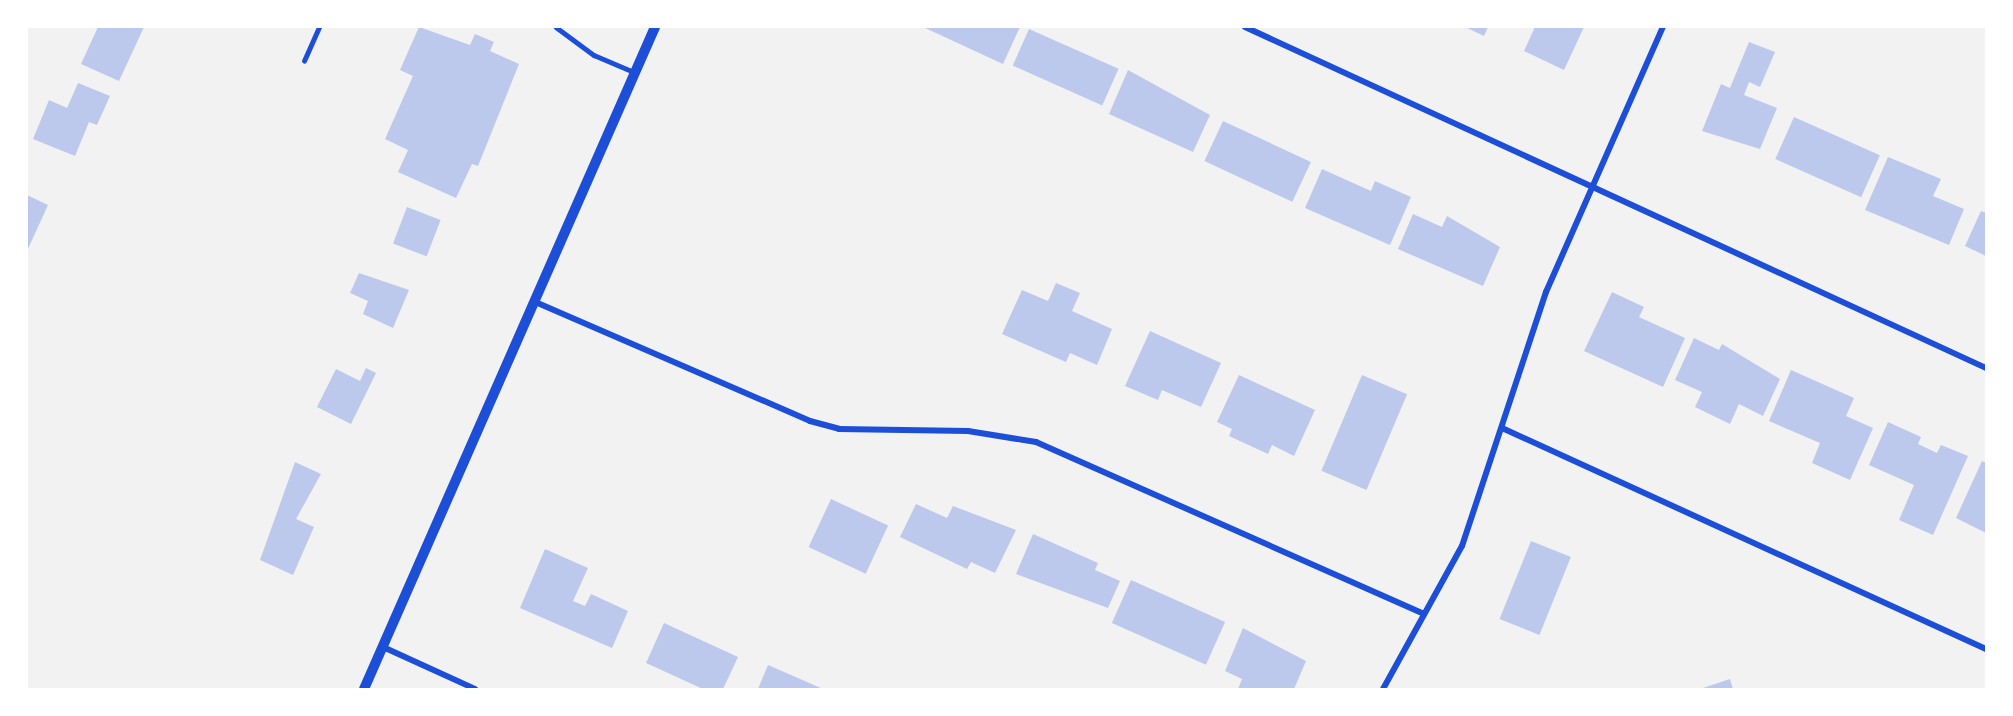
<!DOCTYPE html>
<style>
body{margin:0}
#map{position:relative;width:2013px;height:716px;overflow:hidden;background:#f2f2f2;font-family:Commissioner,sans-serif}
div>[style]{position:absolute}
.building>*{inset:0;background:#bdc9ec;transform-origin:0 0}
.service>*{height:4.5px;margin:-2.25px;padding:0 2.25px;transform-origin:2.25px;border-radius:2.25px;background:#1d4ed8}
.minor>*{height:6px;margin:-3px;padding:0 3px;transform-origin:3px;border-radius:3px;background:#1d4ed8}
.tertiary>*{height:10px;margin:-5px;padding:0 5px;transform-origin:5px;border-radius:5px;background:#1d4ed8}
span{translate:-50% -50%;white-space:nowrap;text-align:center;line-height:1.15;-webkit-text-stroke:5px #fff;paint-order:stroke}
.frame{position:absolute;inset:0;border:28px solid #fff;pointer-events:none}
</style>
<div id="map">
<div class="building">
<i style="clip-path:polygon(98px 27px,144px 27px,119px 81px,81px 64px)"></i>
<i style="clip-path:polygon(419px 27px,470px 45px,475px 34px,494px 42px,490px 51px,519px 64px,478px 166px,472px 164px,456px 198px,398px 172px,408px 150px,385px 139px,413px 76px,400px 70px)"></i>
<i style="clip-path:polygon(923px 27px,1020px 27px,1003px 64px)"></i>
<i style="clip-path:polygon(1465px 27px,1488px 27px,1484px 36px)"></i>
<i style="clip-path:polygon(1535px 27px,1584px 27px,1564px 70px,1524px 51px)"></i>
<i style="left:1029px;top:29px;width:98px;height:40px;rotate:24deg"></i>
<i style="clip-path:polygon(1749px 42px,1775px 52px,1760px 87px,1749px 82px,1744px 95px,1777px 108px,1760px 149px,1702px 131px,1721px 84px,1730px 88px)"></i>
<i style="clip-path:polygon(1128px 70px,1210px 115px,1193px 152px,1109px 114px)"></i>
<i style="clip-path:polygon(78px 83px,110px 96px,97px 125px,89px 122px,75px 156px,33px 139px,49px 100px,67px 108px)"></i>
<i style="left:1794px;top:117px;width:94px;height:46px;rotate:24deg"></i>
<i style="left:1223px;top:121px;width:97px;height:44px;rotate:25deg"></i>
<i style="clip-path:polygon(1888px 157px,1941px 179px,1933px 196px,1964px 209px,1949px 245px,1865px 210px)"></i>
<i style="clip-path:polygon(1322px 169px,1371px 191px,1375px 181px,1411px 197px,1390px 245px,1305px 208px)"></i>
<i style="clip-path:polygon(27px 195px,48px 205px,27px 251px)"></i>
<i style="left:407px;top:207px;width:36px;height:39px;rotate:21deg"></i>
<i style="clip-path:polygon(1981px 211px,1986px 213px,1986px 256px,1965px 246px)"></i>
<i style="clip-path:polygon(1413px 214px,1442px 227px,1447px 216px,1500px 247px,1483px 286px,1398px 249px)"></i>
<i style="clip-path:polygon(359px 273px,409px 290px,393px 328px,363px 314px,368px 301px,350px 293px)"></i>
<i style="clip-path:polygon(1056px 283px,1080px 293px,1072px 311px,1112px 329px,1097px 365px,1070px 353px,1066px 362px,1002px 334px,1022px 290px,1048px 301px)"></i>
<i style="clip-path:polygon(1612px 292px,1644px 307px,1639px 317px,1685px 338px,1663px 387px,1584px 351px)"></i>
<i style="clip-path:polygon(1150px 331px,1221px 363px,1201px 407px,1162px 390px,1158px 400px,1125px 386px)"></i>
<i style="clip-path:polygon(1694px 338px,1719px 350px,1722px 344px,1780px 379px,1763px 416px,1739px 404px,1730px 424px,1695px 407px,1702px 392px,1675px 380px)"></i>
<i style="clip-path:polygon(366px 368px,376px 373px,351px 424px,317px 407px,336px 369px,360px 381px)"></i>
<i style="clip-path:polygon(1791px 370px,1854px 398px,1846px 416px,1873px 428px,1850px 480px,1812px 463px,1820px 443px,1769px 421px)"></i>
<i style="clip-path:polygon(1239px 375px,1315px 410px,1294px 456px,1272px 445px,1268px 454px,1229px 436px,1232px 429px,1217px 422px)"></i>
<i style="left:1362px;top:375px;width:49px;height:104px;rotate:23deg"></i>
<i style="clip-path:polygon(1888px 422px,1921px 437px,1918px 444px,1937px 453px,1941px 445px,1968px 456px,1933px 535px,1899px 520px,1914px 485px,1869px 465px)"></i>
<i style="clip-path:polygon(1982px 461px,1986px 463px,1986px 533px,1956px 518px)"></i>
<i style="clip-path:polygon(295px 462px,321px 474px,296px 519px,314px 527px,293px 575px,260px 560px)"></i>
<i style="left:831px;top:499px;width:63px;height:53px;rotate:25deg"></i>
<i style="clip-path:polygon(916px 504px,947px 518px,953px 506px,1016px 530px,995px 573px,971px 562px,967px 569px,900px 537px)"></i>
<i style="clip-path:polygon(1033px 534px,1098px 563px,1095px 570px,1120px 581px,1108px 608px,1016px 574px)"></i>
<i style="left:1531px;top:541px;width:43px;height:84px;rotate:22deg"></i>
<i style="clip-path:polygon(545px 549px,588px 568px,573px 601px,585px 606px,591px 594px,628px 611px,612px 648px,520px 608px)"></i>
<i style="left:1131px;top:580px;width:103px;height:47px;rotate:24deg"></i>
<i style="clip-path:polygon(664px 623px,738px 657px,723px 689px,703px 689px,646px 663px)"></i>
<i style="clip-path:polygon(1243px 628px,1306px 661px,1294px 689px,1238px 689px,1242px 679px,1225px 671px)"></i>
<i style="clip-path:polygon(768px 665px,823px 689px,758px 689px)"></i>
<i style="clip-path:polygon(1730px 679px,1733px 689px,1700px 689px)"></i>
</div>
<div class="service">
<i style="left:556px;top:27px;width:47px;rotate:36.4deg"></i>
<i style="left:594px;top:55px;width:43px;rotate:23deg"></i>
<i style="left:304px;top:61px;width:37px;rotate:-66deg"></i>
</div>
<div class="minor">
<i style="left:1245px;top:27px;width:816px;rotate:24.71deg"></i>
<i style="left:533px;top:301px;width:302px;rotate:23.4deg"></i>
<i style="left:810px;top:421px;width:30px;rotate:15deg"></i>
<i style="left:839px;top:429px;width:129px;rotate:0.9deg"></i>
<i style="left:968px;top:431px;width:69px;rotate:9.2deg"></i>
<i style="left:1036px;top:442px;width:424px;rotate:23.9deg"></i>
<i style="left:1502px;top:428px;width:532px;rotate:24.54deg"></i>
<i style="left:383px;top:647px;width:101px;rotate:24.5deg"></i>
<i style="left:1383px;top:689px;width:163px;rotate:-61.1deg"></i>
<i style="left:1462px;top:546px;width:268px;rotate:-71.7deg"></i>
<i style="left:1546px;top:292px;width:290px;rotate:-66.2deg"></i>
</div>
<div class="tertiary">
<i style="left:364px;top:689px;width:723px;rotate:-66.27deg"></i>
</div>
<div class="frame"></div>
</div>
